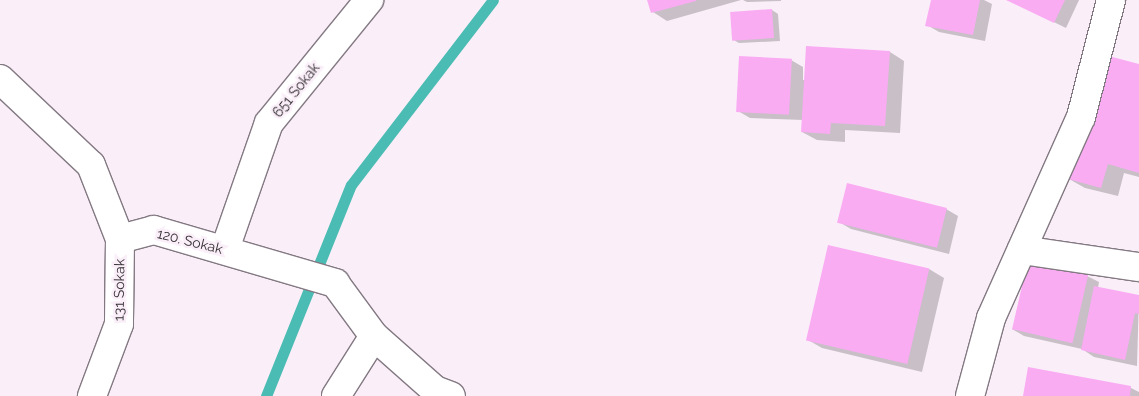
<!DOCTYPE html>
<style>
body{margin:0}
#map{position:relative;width:1139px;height:396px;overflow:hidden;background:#faeff9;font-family:Raleway,sans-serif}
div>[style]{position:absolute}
.shadow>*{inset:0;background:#0003}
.stream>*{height:11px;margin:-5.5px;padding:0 5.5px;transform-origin:5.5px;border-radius:5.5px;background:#4bbcb3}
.building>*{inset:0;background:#faacf3;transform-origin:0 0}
.roads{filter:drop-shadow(1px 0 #837982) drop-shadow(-1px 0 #837982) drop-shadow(0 1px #837982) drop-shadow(0 -1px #837982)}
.street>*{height:28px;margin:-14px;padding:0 14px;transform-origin:14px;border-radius:14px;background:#fff}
span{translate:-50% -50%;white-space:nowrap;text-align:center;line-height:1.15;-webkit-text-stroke:5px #faeff9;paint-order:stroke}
.street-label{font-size:14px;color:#322e31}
</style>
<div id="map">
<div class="shadow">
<i style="clip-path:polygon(649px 0,741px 0,667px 21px,653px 12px)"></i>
<i style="clip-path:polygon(743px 0,781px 0,781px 1px,747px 2px)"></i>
<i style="clip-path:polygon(932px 0,984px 0,992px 4px,985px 41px,939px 32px,927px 25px)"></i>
<i style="clip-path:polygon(1009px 0,1079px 0,1066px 28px)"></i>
<i style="clip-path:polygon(772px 10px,778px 14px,780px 41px,739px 43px,732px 39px)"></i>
<i style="clip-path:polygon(890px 52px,904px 61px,900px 133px,845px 130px,845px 142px,817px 140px,802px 132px,803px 120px,750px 118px,738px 111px,791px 60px,803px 67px,803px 80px,805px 80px)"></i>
<i style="clip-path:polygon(1139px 65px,1139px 177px,1124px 173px,1118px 196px,1085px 188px,1069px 179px)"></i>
<i style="clip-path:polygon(946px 209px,958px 216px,949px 254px,851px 229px,839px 222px)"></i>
<i style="clip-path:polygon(829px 246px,929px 269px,944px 278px,922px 372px,822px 348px,808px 340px)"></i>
<i style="clip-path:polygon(1087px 276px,1099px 282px,1098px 288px,1139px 296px,1137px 366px,1094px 357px,1082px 349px,1024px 336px,1012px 329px)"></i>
<i style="clip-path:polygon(1029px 369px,1131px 388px,1139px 392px,1139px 396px,1025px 396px)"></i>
</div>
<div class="stream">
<i style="left:266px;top:396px;width:227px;rotate:-68.1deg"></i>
<i style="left:351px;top:185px;width:233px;rotate:-52.5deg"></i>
</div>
<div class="building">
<i style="clip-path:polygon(647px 0,696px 0,696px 1px,651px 13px)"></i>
<i style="clip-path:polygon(931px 0,980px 0,973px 35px,925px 26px)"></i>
<i style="clip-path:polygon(1006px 0,1065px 0,1054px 23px)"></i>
<i style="left:772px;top:9px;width:29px;height:42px;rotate:86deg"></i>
<i style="clip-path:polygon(806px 46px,890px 51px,885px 126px,831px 123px,830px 134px,801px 132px)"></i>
<i style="clip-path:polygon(1101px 54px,1139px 64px,1139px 173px,1108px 164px,1101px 188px,1068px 179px)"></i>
<i style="left:739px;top:56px;width:53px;height:56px;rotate:3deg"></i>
<i style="left:847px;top:183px;width:103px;height:41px;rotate:14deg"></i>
<i style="left:828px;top:245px;width:104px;height:98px;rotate:13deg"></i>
<i style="left:1028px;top:260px;width:62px;height:71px;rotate:13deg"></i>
<i style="clip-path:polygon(1094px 286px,1139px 295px,1139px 314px,1135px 313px,1125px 360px,1081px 350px)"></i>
<i style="clip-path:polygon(1028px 367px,1131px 386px,1130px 396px,1023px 396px)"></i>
</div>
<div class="roads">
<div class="street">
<i style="left:0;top:79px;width:125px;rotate:43.4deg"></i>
<i style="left:91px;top:165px;width:79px;rotate:68.6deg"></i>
<i style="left:120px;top:239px;width:85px;rotate:90.7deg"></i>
<i style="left:119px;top:324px;width:77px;rotate:110.6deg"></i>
<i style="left:120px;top:239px;width:35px;rotate:-15deg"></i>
<i style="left:154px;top:230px;width:189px;rotate:16.3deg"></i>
<i style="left:335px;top:283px;width:66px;rotate:53.7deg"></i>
<i style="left:374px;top:336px;width:81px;rotate:41.5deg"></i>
<i style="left:435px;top:390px;width:17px;rotate:21deg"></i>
<i style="left:225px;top:249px;width:133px;rotate:-70.8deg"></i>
<i style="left:269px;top:123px;width:159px;rotate:-50.9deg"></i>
<i style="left:1022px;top:250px;width:118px;rotate:8.3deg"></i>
<i style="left:336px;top:396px;width:71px;rotate:-57.7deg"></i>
<i style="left:970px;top:396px;width:81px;rotate:-74.9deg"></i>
<i style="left:991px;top:318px;width:220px;rotate:-65.9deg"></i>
<i style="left:1081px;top:117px;width:121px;rotate:-75.6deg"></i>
</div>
</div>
<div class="street-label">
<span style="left:296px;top:90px;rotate:-51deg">651 Sokak</span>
<span style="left:190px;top:241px;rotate:14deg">120. Sokak</span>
<span style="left:119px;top:290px;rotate:-89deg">131 Sokak</span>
</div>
</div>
